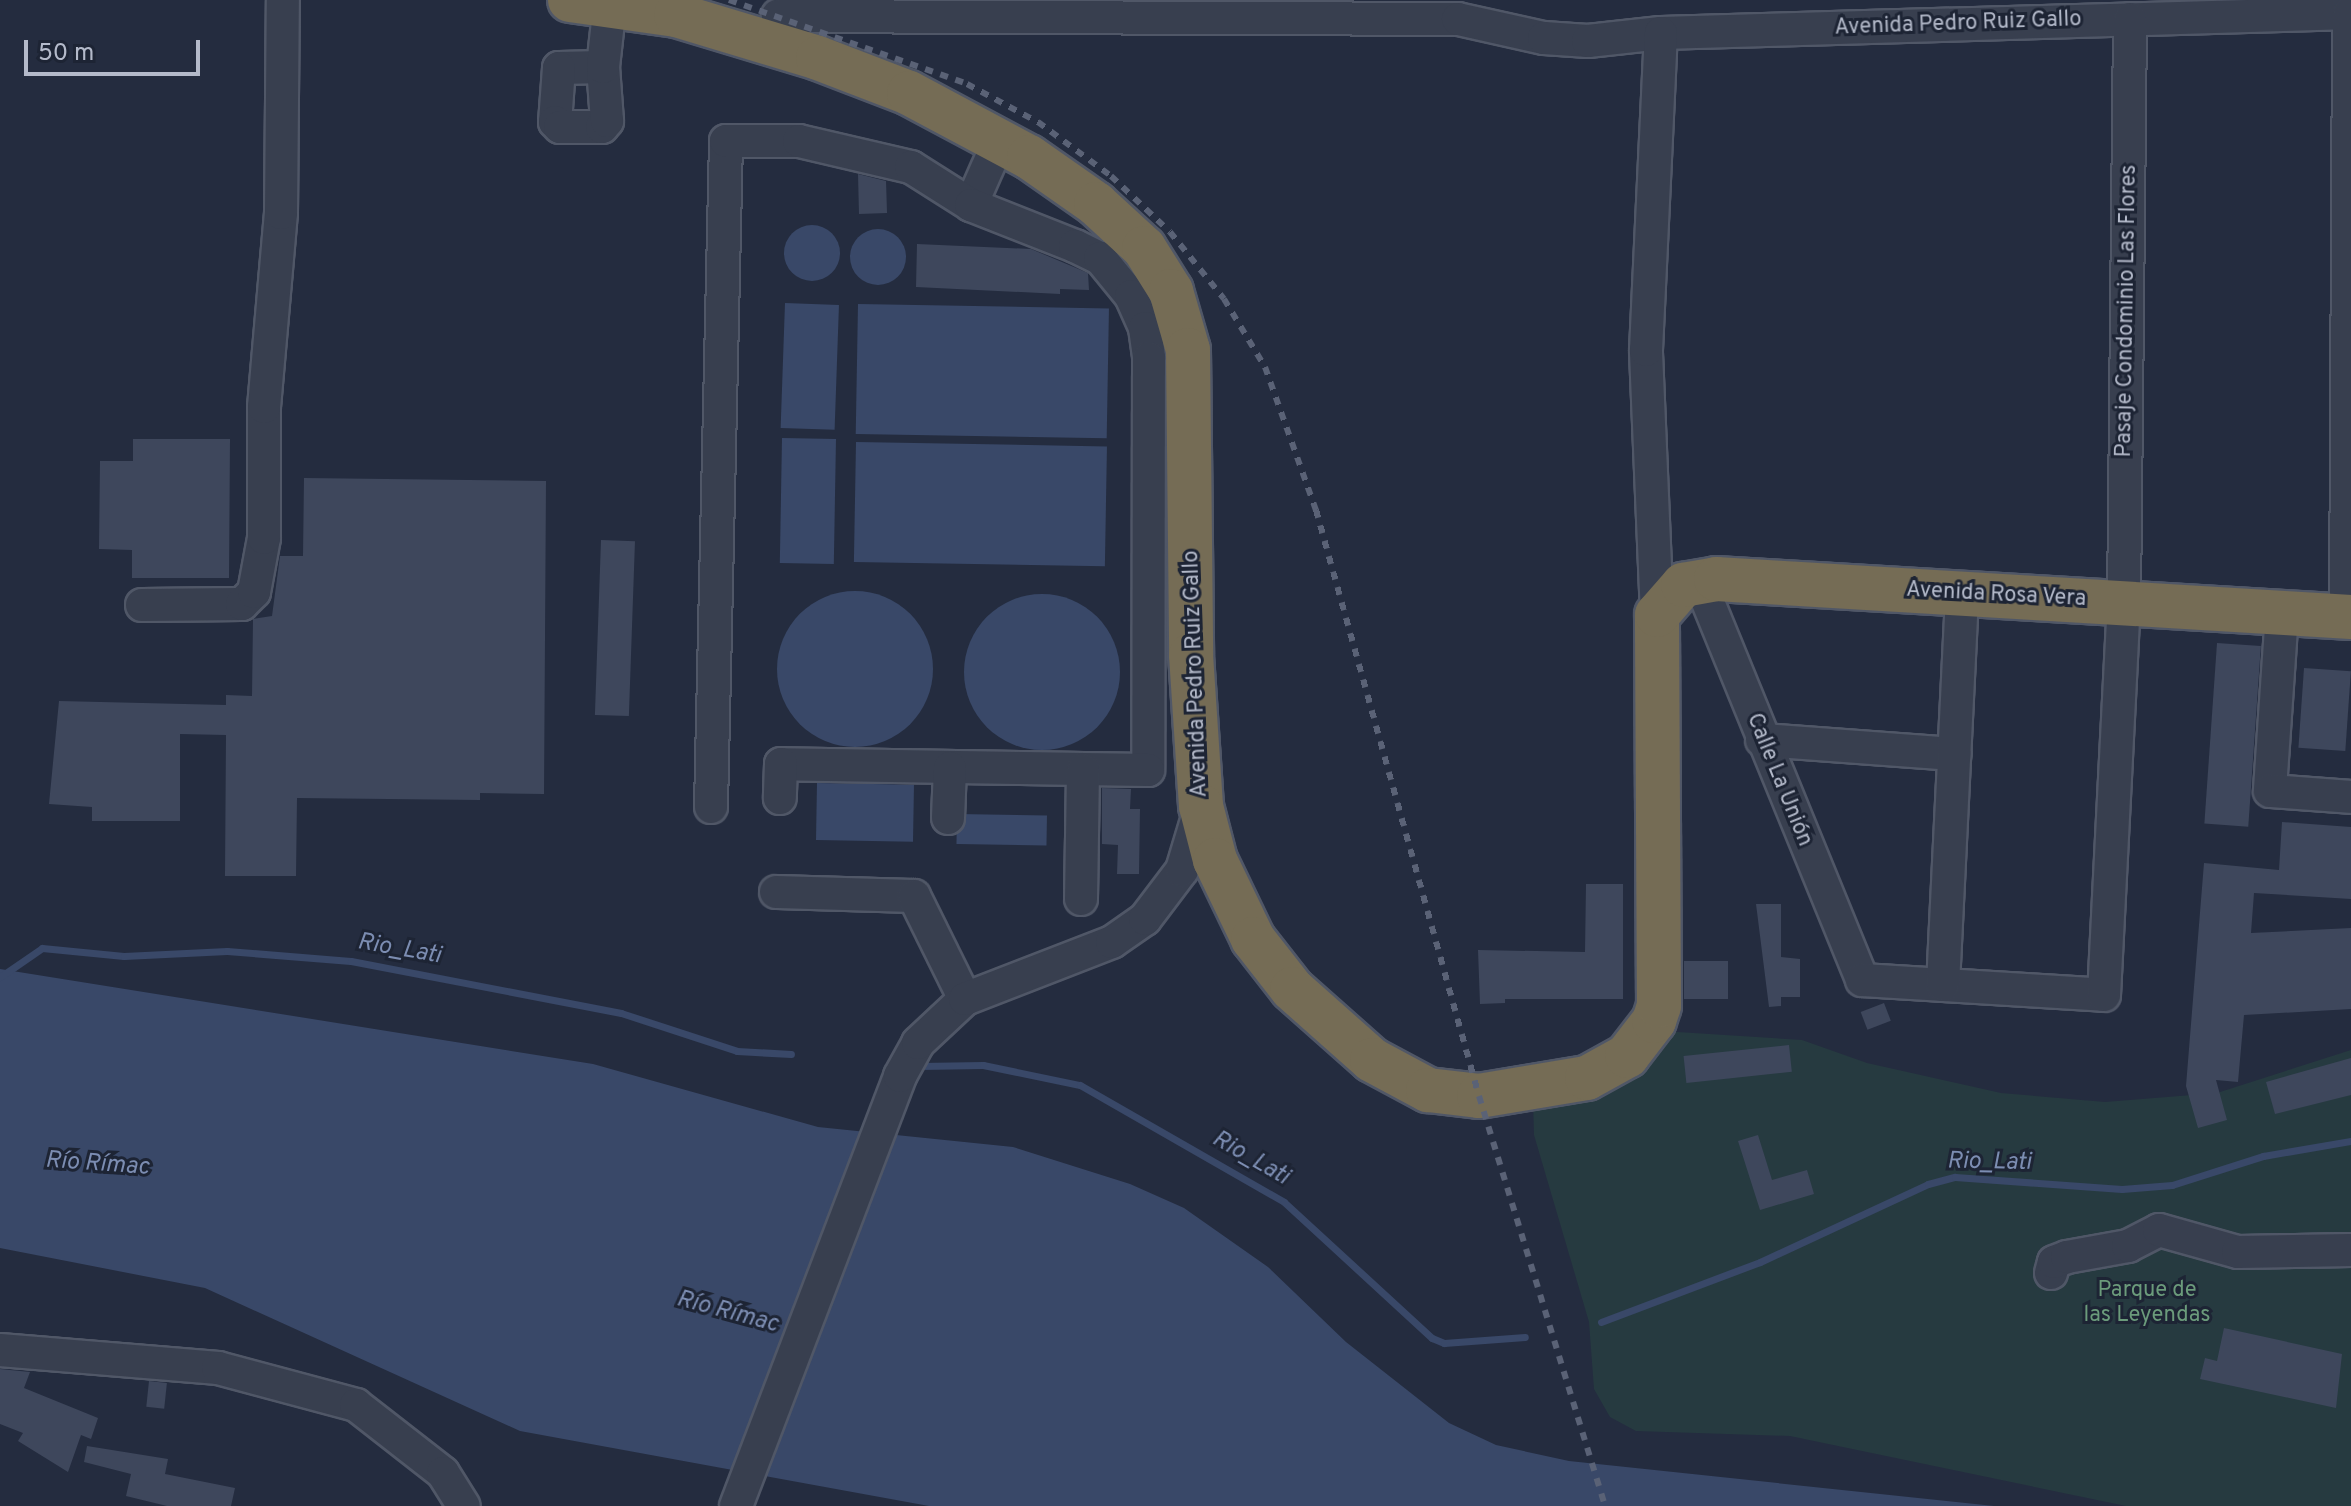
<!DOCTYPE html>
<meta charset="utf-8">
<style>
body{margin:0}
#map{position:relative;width:2351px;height:1506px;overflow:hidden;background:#242c3f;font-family:Overpass,sans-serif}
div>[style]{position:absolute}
.green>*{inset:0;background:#263a40}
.water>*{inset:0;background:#394868;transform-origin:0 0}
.round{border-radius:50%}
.stream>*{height:7px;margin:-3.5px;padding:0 3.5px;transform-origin:3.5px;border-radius:3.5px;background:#394868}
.building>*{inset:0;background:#3e475c;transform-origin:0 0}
.roads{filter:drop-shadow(2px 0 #505767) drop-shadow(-2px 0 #505767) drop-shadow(0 2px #505767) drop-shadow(0 -2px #505767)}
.minor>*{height:32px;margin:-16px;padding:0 16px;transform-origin:16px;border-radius:16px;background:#383f4f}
.highway>*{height:44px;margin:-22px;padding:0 22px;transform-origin:22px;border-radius:22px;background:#756c55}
.rail>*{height:6px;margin-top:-3px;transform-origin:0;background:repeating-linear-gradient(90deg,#5a6276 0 8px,transparent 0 16px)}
span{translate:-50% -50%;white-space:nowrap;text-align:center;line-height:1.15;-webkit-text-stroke:6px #1d2434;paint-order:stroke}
.street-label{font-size:22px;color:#b4baca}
.park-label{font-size:22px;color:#6b9b7b}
.water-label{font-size:24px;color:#7c8db2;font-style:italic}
.scale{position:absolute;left:24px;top:40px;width:176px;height:36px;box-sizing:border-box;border:4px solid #b4baca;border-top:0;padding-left:10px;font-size:24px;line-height:28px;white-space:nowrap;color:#b4baca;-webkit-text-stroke:6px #1d2434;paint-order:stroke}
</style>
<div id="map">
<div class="green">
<i style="clip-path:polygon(1662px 1031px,1802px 1040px,1867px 1063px,2001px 1093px,2105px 1102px,2217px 1093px,2351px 1050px,2351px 1506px,2126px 1506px,1790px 1436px,1636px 1431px,1610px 1417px,1594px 1389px,1589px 1322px,1534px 1135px,1533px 1101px)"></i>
</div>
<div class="water">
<i class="round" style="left:784px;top:225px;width:56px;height:56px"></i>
<i class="round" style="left:850px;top:229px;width:56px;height:56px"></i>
<i style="left:785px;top:303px;width:54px;height:125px;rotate:2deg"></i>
<i style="left:858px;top:304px;width:251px;height:130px;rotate:1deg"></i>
<i style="left:782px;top:438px;width:54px;height:125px;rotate:1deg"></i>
<i style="left:856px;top:442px;width:251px;height:120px;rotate:1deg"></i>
<i class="round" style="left:777px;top:591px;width:156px;height:156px"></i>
<i class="round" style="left:964px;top:594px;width:156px;height:156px"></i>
<i style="left:817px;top:783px;width:97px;height:57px;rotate:1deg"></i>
<i style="left:957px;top:814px;width:90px;height:30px;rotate:1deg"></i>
<i style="clip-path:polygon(0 969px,593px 1064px,818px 1127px,1013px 1147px,1130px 1184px,1184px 1208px,1268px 1267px,1346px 1342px,1449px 1423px,1496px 1445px,1569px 1461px,1994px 1506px,929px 1506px,520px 1431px,205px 1288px,0 1248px)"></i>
</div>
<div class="stream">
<i style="left:0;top:977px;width:51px;rotate:-34.6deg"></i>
<i style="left:42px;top:948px;width:82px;rotate:5.6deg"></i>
<i style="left:124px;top:956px;width:103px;rotate:-2.8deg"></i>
<i style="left:227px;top:951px;width:124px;rotate:4.6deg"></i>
<i style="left:351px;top:961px;width:275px;rotate:10.9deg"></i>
<i style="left:621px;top:1013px;width:122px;rotate:18.1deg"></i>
<i style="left:737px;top:1051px;width:54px;rotate:3.2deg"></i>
<i style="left:920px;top:1066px;width:63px;rotate:-0.9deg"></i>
<i style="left:983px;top:1065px;width:99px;rotate:11.7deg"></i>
<i style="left:1080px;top:1085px;width:235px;rotate:29.8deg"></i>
<i style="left:1284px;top:1202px;width:201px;rotate:42.6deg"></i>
<i style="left:1432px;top:1338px;width:13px;rotate:23deg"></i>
<i style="left:1444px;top:1343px;width:81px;rotate:-4.2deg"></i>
<i style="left:1601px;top:1322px;width:170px;rotate:-20.7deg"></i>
<i style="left:1760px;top:1262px;width:185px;rotate:-24.9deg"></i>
<i style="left:1928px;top:1184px;width:28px;rotate:-15deg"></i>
<i style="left:1955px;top:1177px;width:167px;rotate:4.1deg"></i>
<i style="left:2122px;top:1189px;width:50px;rotate:-4.6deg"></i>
<i style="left:2172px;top:1185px;width:96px;rotate:-17.7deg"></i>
<i style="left:2263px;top:1156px;width:89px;rotate:-9.7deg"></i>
</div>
<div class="building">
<i style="clip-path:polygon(858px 174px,886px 181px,887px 213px,859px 214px)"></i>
<i style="clip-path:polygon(917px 244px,1031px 249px,1088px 273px,1089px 290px,1060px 289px,1060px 294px,916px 287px)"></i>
<i style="clip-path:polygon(133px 439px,230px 439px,229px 578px,132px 578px,132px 550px,99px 549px,100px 461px,133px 461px)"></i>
<i style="clip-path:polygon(304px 478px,546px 481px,544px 794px,480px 793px,480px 800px,297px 798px,296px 876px,225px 876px,226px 735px,180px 734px,180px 821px,92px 821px,92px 807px,49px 804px,59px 701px,226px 705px,226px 695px,252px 696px,253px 619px,272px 616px,280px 556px,303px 556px)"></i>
<i style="left:601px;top:540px;width:34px;height:175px;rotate:2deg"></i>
<i style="left:2217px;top:643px;width:44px;height:181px;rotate:4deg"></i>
<i style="left:2304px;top:668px;width:47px;height:80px;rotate:4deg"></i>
<i style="clip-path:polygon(1102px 788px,1131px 789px,1130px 809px,1140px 809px,1139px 874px,1117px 874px,1118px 845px,1102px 844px)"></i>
<i style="clip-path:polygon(2282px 822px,2351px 827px,2351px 899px,2254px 893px,2251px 933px,2351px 928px,2351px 1009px,2244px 1015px,2238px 1082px,2216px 1080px,2227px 1120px,2198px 1128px,2186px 1086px,2204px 863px,2279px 870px)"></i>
<i style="clip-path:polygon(1586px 884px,1623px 884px,1623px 999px,1505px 999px,1505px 1003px,1480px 1004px,1478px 950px,1585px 952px)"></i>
<i style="clip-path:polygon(1756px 904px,1781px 904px,1781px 957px,1800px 959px,1800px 997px,1781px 997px,1781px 1006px,1769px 1007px)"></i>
<i style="left:1684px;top:961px;width:44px;height:38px"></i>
<i style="left:1884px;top:1003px;width:19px;height:25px;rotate:69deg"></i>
<i style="left:1789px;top:1045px;width:27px;height:106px;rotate:84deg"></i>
<i style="clip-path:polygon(2351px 1058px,2351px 1095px,2275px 1114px,2266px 1082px)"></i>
<i style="clip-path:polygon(1758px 1135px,1772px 1180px,1807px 1170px,1814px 1194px,1760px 1210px,1738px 1141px)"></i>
<i style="clip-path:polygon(2224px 1328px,2342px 1354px,2336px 1408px,2200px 1379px,2205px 1358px,2217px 1361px)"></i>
<i style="clip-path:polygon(0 1369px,30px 1372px,24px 1388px,98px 1418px,91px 1439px,81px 1435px,68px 1472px,18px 1441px,23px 1433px,0 1424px)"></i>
<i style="left:149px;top:1381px;width:18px;height:26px;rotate:6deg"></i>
<i style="clip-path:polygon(87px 1446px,168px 1459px,165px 1474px,235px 1488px,231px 1506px,167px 1506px,126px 1496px,131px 1474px,84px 1462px)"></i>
</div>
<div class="roads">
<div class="minor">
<i style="left:784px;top:47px;width:32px;rotate:-101deg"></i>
<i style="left:778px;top:16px;width:680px;rotate:0.25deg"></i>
<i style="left:1458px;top:19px;width:88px;rotate:12.5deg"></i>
<i style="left:1544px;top:38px;width:44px;rotate:3.9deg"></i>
<i style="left:1588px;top:41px;width:73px;rotate:-6.3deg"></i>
<i style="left:1661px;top:33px;width:690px;rotate:-1.66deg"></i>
<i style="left:603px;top:67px;width:44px;rotate:178.7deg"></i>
<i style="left:559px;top:68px;width:54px;rotate:94.2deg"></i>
<i style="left:555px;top:122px;width:7px;rotate:45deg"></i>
<i style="left:560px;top:127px;width:42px"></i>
<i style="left:602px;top:127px;width:8px;rotate:-50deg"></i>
<i style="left:607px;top:121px;width:54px;rotate:-94.2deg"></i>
<i style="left:603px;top:67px;width:63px;rotate:-83.7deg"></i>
<i style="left:971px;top:205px;width:72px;rotate:-66.3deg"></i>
<i style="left:1699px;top:580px;width:432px;rotate:67.8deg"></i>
<i style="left:1862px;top:980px;width:242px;rotate:3.5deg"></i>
<i style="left:2104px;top:995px;width:393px;rotate:-87.1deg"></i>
<i style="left:2124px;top:603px;width:584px;rotate:-89.41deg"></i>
<i style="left:142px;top:605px;width:100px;rotate:-0.6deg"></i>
<i style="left:242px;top:604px;width:17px;rotate:-45deg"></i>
<i style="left:254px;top:592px;width:55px;rotate:-79.5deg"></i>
<i style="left:264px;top:538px;width:131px;rotate:-90deg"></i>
<i style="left:264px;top:407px;width:195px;rotate:-85deg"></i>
<i style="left:281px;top:213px;width:213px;rotate:-89.5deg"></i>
<i style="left:2282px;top:613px;width:178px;rotate:93.9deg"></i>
<i style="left:2270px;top:791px;width:81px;rotate:4.2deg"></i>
<i style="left:1657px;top:615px;width:265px;rotate:-92.4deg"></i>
<i style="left:1646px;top:350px;width:317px;rotate:-87.3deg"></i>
<i style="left:2346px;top:616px;width:603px;rotate:-89.71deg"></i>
<i style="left:1762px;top:740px;width:193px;rotate:4.2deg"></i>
<i style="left:711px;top:807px;width:666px;rotate:-88.71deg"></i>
<i style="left:726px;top:141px;width:73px"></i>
<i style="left:799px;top:141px;width:115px;rotate:13.1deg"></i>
<i style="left:911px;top:167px;width:71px;rotate:32.3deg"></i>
<i style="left:971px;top:205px;width:112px;rotate:21.5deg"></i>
<i style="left:1075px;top:246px;width:28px;rotate:26deg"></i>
<i style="left:1100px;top:258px;width:49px;rotate:50.8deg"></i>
<i style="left:1131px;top:296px;width:35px;rotate:66deg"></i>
<i style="left:1145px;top:328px;width:30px;rotate:82deg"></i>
<i style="left:1149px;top:358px;width:412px;rotate:90.1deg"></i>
<i style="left:1148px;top:770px;width:367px;rotate:-179.1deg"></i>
<i style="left:781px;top:764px;width:34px;rotate:92deg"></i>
<i style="left:948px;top:818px;width:50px;rotate:-87.7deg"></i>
<i style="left:776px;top:892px;width:138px;rotate:1.7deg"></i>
<i style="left:914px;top:896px;width:115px;rotate:63.7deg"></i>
<i style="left:1081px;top:899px;width:129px;rotate:-89.1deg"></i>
<i style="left:1943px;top:985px;width:392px;rotate:-87.2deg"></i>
<i style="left:2051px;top:1273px;width:11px;rotate:-75deg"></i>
<i style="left:2054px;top:1262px;width:14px;rotate:-21deg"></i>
<i style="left:2067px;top:1257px;width:62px;rotate:-10.2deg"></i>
<i style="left:2128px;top:1246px;width:35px;rotate:-27deg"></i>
<i style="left:2159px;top:1230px;width:82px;rotate:15.6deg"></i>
<i style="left:2238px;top:1252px;width:113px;rotate:-1deg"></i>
<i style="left:0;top:1350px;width:219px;rotate:4.7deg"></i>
<i style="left:218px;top:1368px;width:143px;rotate:15deg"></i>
<i style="left:356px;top:1405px;width:110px;rotate:38deg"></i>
<i style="left:443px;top:1473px;width:39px;rotate:58deg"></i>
<i style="left:736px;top:1506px;width:460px;rotate:-69.1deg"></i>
<i style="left:900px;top:1076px;width:38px;rotate:-61deg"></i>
<i style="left:918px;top:1043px;width:64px;rotate:-43.1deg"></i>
<i style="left:965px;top:999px;width:158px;rotate:-21.2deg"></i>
<i style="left:1112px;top:942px;width:40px;rotate:-34.9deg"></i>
<i style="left:1145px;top:919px;width:61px;rotate:-52.9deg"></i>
<i style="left:1182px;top:870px;width:63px;rotate:-73.3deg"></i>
</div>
<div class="highway">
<i style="left:570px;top:0;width:107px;rotate:8.1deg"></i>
<i style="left:676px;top:15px;width:148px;rotate:16.8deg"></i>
<i style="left:818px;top:58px;width:97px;rotate:21deg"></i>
<i style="left:909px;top:93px;width:136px;rotate:28.1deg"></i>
<i style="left:1029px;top:157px;width:82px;rotate:35deg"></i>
<i style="left:1096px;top:204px;width:65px;rotate:42.5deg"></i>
<i style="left:1144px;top:248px;width:51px;rotate:57.9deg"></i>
<i style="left:1171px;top:291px;width:61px;rotate:73.9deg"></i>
<i style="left:1188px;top:350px;width:305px;rotate:89.4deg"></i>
<i style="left:1191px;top:655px;width:151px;rotate:86.2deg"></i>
<i style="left:1201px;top:806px;width:56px;rotate:75.5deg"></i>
<i style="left:1215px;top:860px;width:88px;rotate:64.3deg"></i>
<i style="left:1253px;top:939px;width:63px;rotate:52deg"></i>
<i style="left:1292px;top:989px;width:107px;rotate:41.6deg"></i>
<i style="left:1372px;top:1060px;width:64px;rotate:28.2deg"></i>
<i style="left:1428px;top:1090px;width:51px;rotate:6.7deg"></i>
<i style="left:1479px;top:1096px;width:109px;rotate:-9.5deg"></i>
<i style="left:1587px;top:1078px;width:46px;rotate:-28.8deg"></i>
<i style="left:1627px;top:1056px;width:44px;rotate:-52.4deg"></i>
<i style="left:1654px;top:1021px;width:16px;rotate:-72deg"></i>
<i style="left:1659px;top:1006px;width:391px;rotate:-90.3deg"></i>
<i style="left:1657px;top:615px;width:40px;rotate:-49deg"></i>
<i style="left:1683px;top:585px;width:34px;rotate:-10deg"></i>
<i style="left:1716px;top:579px;width:636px;rotate:3.42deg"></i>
</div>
</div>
<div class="rail">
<i style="left:729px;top:0;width:252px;rotate:19.4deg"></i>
<i style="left:967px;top:84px;width:81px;rotate:28.2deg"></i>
<i style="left:1038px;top:122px;width:91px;rotate:36.5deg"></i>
<i style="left:1111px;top:176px;width:81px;rotate:43.5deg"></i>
<i style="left:1170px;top:232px;width:86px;rotate:51.1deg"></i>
<i style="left:1224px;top:299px;width:79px;rotate:58.9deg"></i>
<i style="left:1265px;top:367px;width:152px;rotate:70.4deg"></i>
<i style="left:1316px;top:510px;width:608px;rotate:74.46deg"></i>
<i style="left:1479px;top:1096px;width:429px;rotate:72.9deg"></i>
</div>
<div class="street-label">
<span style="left:1958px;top:24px;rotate:-2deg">Avenida Pedro Ruiz Gallo</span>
<span style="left:2127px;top:311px;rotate:-89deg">Pasaje Condominio Las Flores</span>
<span style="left:1996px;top:595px;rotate:3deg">Avenida Rosa Vera</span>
<span style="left:1196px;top:674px;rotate:-92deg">Avenida Pedro Ruiz Gallo</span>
<span style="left:1779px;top:780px;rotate:68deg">Calle La Unión</span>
</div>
<div class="park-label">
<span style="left:2147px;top:1303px">Parque de<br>las Leyendas</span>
</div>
<div class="water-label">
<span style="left:399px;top:950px;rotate:10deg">Rio_Lati</span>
<span style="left:1250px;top:1159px;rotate:30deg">Rio_Lati</span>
<span style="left:1989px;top:1163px;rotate:1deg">Rio_Lati</span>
<span style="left:97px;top:1165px;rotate:4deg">Río Rímac</span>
<span style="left:727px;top:1313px;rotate:15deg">Río Rímac</span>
</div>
<div class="scale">50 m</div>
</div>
